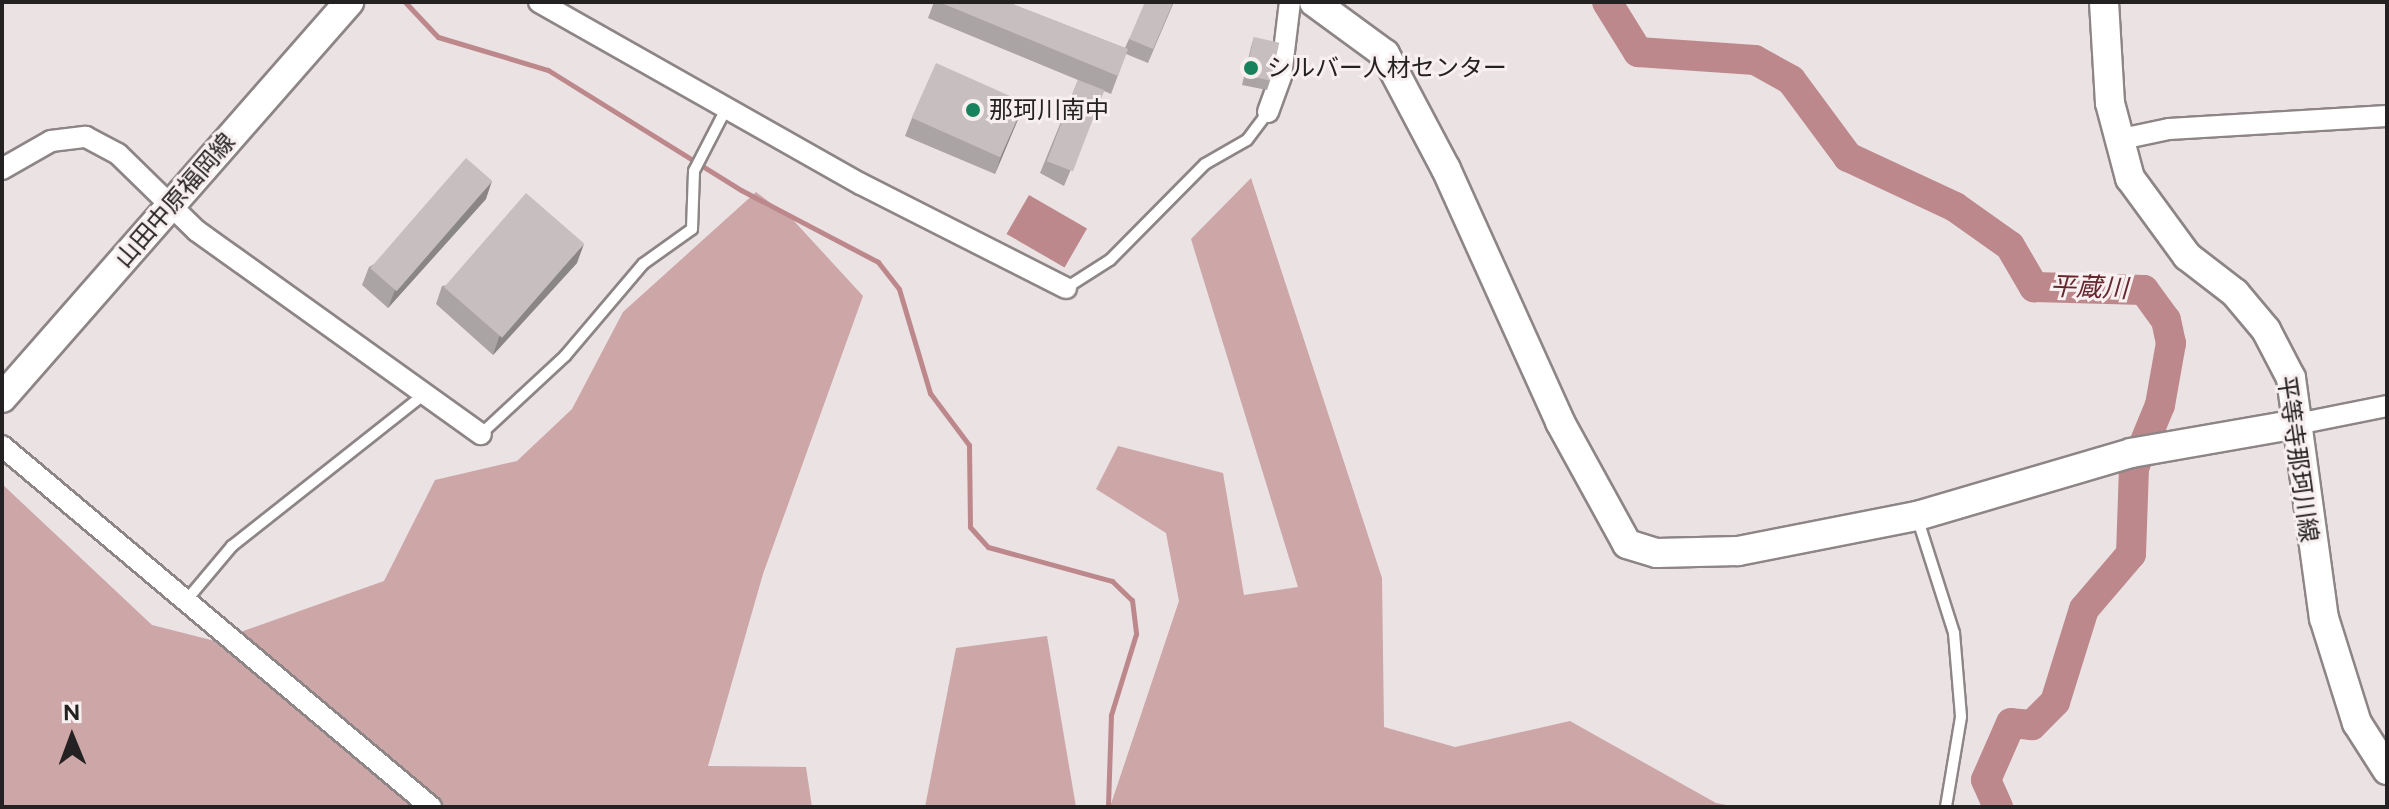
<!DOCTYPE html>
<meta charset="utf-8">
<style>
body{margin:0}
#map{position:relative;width:2389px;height:809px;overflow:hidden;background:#ebe2e3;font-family:Figtree,"Noto Sans JP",sans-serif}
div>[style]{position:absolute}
.green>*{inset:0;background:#cda6a8}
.water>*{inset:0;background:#bd888c;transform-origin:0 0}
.stream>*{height:5px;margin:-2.5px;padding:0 2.5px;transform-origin:2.5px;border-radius:2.5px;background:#bd888c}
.river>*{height:30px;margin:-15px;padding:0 15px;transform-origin:15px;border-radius:15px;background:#bd888c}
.roads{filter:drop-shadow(2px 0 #8d8586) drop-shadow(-2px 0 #8d8586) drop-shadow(0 2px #8d8586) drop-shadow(0 -2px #8d8586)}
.lane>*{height:10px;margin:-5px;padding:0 5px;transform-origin:5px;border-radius:5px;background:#fff}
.street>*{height:20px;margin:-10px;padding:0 10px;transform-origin:10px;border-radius:10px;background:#fff}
.secondary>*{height:28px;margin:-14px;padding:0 14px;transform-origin:14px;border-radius:14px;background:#fff}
.wall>*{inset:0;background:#aba4a4}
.shaded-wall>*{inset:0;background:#8b8686}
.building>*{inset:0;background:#c7bfbf;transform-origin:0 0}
.dots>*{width:22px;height:22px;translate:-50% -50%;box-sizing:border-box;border:4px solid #f8f0f0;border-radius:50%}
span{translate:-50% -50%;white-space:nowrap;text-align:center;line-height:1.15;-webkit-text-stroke:6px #f8f0f0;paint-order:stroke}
.poi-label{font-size:24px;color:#242122}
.left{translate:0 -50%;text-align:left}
.street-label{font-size:24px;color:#242122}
.water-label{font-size:26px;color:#68262f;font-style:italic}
.frame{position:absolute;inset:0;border:4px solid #242122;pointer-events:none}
.north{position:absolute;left:32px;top:697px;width:80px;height:80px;-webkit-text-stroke:6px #f8f0f0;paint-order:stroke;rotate:359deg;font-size:22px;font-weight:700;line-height:32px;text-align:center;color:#242122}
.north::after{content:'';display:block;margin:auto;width:28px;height:36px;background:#242122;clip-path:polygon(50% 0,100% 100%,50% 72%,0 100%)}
</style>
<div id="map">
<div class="green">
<i style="clip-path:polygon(1251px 178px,1382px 578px,1384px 727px,1455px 747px,1570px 721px,1716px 803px,1737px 807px,1110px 807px,1179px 601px,1166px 533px,1096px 489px,1118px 446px,1223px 473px,1244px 595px,1298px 587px,1191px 239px)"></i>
<i style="clip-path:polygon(756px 192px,794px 221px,863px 296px,763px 574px,708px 766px,806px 767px,812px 807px,2px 807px,2px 484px,152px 625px,215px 641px,384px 581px,435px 480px,517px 461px,572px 409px,623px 312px)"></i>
<i style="clip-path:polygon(1047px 636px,1076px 807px,925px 807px,956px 648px)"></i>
</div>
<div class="water">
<i style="left:1029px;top:195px;width:67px;height:45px;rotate:30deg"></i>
</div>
<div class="stream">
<i style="left:405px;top:2px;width:48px;rotate:46.7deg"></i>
<i style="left:438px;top:37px;width:115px;rotate:16.7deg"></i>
<i style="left:548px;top:70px;width:227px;rotate:31.9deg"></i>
<i style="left:741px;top:190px;width:155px;rotate:27.7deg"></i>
<i style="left:878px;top:262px;width:34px;rotate:52deg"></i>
<i style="left:899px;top:289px;width:109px;rotate:73.4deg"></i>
<i style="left:930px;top:393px;width:65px;rotate:53.1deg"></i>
<i style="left:969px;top:445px;width:82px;rotate:89.3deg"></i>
<i style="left:970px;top:527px;width:27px;rotate:48deg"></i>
<i style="left:988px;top:547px;width:129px;rotate:15.3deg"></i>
<i style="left:1112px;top:581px;width:28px;rotate:44deg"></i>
<i style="left:1132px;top:600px;width:34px;rotate:83deg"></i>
<i style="left:1136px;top:634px;width:85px;rotate:107.2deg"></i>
<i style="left:1111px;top:715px;width:92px;rotate:91.9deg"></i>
</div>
<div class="river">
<i style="left:1607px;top:2px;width:59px;rotate:58.2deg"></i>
<i style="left:1638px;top:52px;width:117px;rotate:3.9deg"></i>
<i style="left:1755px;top:60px;width:41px;rotate:29.1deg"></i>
<i style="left:1791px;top:80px;width:96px;rotate:53.5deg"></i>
<i style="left:1848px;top:157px;width:118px;rotate:25deg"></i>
<i style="left:1955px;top:207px;width:67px;rotate:35.3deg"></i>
<i style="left:2010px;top:246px;width:48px;rotate:59.7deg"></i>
<i style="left:2034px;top:287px;width:110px;rotate:1.6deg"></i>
<i style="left:2144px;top:290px;width:37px;rotate:54deg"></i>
<i style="left:2166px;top:320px;width:24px;rotate:78deg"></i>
<i style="left:2171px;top:343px;width:63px;rotate:100.1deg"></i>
<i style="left:2160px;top:405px;width:68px;rotate:112.4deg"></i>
<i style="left:2134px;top:468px;width:86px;rotate:92deg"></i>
<i style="left:2131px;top:554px;width:72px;rotate:130.5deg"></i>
<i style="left:2084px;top:609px;width:97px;rotate:107.3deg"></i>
<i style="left:2055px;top:702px;width:33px;rotate:135deg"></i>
<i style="left:2032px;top:725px;width:21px;rotate:-175deg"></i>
<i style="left:2011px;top:723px;width:62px;rotate:113.7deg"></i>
<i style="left:1986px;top:780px;width:30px;rotate:66deg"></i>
</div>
<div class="roads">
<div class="lane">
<i style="left:1066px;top:288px;width:52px;rotate:-32.5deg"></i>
<i style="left:1110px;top:260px;width:135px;rotate:-45.3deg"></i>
<i style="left:1205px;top:164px;width:48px;rotate:-29.7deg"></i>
<i style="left:1247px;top:140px;width:35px;rotate:-53deg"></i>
<i style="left:481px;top:434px;width:115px;rotate:-42.9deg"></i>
<i style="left:565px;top:356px;width:121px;rotate:-49.7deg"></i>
<i style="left:643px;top:264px;width:60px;rotate:-35.5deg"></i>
<i style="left:692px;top:229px;width:58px;rotate:-88deg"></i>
<i style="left:694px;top:171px;width:70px;rotate:-62.7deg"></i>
<i style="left:1917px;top:517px;width:122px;rotate:72.3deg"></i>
<i style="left:1954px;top:633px;width:84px;rotate:85.2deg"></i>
<i style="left:1961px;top:717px;width:91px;rotate:99.5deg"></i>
<i style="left:185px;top:602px;width:73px;rotate:-50deg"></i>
<i style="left:232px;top:546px;width:247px;rotate:-38.3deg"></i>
</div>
<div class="street">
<i style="left:539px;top:2px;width:370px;rotate:29.5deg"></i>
<i style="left:861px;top:184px;width:230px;rotate:26.9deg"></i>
<i style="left:1268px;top:112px;width:38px;rotate:-70deg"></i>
<i style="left:1281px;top:76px;width:75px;rotate:-83.1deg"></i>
<i style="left:2117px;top:140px;width:53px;rotate:-11.9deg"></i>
<i style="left:2169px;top:129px;width:218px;rotate:-3.4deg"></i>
<i style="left:2px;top:169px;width:56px;rotate:-29.7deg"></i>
<i style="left:51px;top:141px;width:35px;rotate:-7deg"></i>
<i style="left:86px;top:137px;width:36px;rotate:28deg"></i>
<i style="left:118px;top:154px;width:110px;rotate:44.3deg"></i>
<i style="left:197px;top:231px;width:349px;rotate:35.6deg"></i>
<i style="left:2297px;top:424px;width:92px;rotate:-11.3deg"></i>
<i style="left:2px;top:446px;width:561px;rotate:40.08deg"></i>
</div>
<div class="secondary">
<i style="left:1314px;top:2px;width:88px;rotate:36.2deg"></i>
<i style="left:1385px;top:54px;width:130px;rotate:62.1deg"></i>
<i style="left:1446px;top:169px;width:277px;rotate:65.7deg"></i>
<i style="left:1560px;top:422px;width:139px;rotate:61.2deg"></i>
<i style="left:1627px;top:544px;width:31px;rotate:17deg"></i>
<i style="left:1657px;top:553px;width:81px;rotate:-1.4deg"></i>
<i style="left:1738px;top:551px;width:182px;rotate:-11.1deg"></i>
<i style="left:1917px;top:516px;width:223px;rotate:-16.4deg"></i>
<i style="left:2131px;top:453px;width:169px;rotate:-9.9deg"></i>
<i style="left:2104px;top:2px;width:101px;rotate:86.6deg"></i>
<i style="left:2110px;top:103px;width:78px;rotate:75.1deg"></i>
<i style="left:2130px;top:178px;width:97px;rotate:53.8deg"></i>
<i style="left:2187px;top:256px;width:61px;rotate:37.6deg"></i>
<i style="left:2235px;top:293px;width:48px;rotate:50deg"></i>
<i style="left:2266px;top:330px;width:54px;rotate:62.5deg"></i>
<i style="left:2291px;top:378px;width:242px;rotate:82.2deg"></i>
<i style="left:2324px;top:618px;width:110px;rotate:72.6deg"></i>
<i style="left:2357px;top:723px;width:56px;rotate:57.4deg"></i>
<i style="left:2px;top:398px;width:527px;rotate:-48.77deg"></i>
</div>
</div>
<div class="wall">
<i style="clip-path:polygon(934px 2px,1007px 2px,1125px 48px,1129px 39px,1174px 2px,1148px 63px,1126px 54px,1111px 94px,1104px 91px,1064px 186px,1040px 173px,1078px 80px,928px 18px)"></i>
<i style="clip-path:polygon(1254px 37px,1270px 81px,1267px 90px,1242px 85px,1251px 47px)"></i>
<i style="clip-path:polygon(1024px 103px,995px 174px,905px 136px,912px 118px)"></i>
<i style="clip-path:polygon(486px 199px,388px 308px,362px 285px,369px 267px)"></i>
<i style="clip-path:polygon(577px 263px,493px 355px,436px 304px,442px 286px)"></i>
</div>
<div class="shaded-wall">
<i style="clip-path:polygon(1024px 103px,1017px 122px,995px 174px,1001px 156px)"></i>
<i style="clip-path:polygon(492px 181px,486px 199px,388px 308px,395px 290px)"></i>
<i style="clip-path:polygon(584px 244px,577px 263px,493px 355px,499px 337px)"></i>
</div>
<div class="building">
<i style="clip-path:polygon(939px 2px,1007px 2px,1128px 49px,1118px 76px)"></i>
<i style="clip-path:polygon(1145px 2px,1173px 2px,1153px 49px,1129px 39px)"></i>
<i style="left:1254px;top:37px;width:26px;height:39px;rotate:13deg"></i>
<i style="left:936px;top:63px;width:97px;height:60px;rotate:24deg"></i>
<i style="left:1078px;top:80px;width:28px;height:87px;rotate:21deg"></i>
<i style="left:466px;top:158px;width:35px;height:146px;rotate:41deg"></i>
<i style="left:526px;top:193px;width:77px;height:125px;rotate:41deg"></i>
</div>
<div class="dots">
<i style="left:1251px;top:68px;background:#18825e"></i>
<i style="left:973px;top:110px;background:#18825e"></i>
</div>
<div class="poi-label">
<span class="left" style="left:1267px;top:68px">シルバー人材センター</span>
<span class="left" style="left:989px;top:110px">那珂川南中</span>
</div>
<div class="street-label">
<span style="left:175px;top:200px;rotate:-49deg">山田中原福岡線</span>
<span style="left:2298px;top:459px;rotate:82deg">平等寺那珂川線</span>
</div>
<div class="water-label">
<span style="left:2089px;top:288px;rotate:2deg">平蔵川</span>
</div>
<div class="frame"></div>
<div class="north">N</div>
</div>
